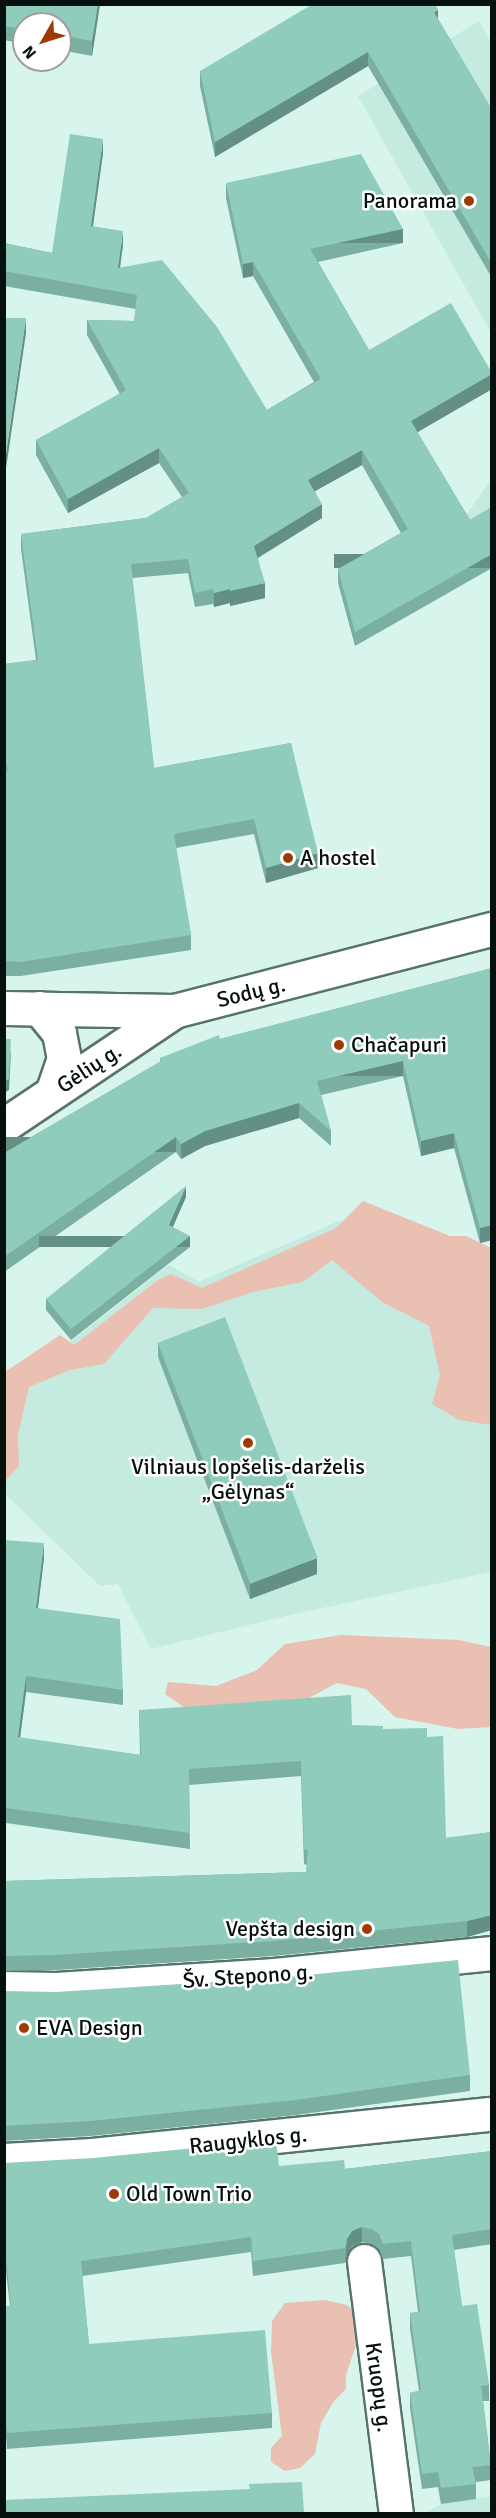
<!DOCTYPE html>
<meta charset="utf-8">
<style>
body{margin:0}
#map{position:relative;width:496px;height:2518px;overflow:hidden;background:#d7f5ec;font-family:Signika,sans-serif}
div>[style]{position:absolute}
.built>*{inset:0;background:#c5ebe0}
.green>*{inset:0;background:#e9c0b1}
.roads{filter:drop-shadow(2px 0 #58736b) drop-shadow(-2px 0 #58736b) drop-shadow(0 2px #58736b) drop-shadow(0 -2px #58736b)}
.minor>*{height:33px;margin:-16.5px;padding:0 16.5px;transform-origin:16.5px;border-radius:16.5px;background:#fff}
.secondary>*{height:33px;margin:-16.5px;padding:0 16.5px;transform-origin:16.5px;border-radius:16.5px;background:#fff}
.wall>*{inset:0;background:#7bafa2}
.shaded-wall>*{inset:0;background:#648f84;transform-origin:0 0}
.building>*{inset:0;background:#8fccbc;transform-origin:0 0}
.dots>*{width:16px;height:16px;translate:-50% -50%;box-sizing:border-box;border:3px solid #fff;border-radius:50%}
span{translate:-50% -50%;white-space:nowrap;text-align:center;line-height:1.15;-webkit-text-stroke:5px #fff;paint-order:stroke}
.poi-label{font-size:22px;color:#06100d}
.right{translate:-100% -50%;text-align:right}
.left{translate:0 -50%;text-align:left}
.street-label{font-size:22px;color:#06100d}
.frame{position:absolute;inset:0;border:6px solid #06100d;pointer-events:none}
.north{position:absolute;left:12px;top:12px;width:60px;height:60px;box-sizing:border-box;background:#fff;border:2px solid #9b9f9e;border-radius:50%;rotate:231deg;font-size:16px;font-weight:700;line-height:24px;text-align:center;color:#06100d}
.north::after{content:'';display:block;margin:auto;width:21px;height:27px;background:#9e3a04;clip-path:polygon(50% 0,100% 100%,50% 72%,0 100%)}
</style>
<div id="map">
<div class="built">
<i style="clip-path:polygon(479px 21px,491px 42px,491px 333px,358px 96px)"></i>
<i style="clip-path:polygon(491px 480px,491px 565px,464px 518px)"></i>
<i style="clip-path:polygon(341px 1220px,491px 1288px,491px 1572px,290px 1615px,151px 1649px,118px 1584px,100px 1586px,5px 1494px,5px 1392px,169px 1265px,199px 1282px)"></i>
<i style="clip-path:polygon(491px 2496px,491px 2513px,426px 2513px,441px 2504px)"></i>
</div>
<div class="green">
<i style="clip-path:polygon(363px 1201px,450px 1236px,466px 1236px,491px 1248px,491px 1425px,459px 1420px,432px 1404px,440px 1375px,429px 1326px,382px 1302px,332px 1260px,303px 1282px,253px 1292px,202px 1309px,153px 1308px,104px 1364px,70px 1370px,29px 1387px,18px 1435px,19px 1466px,5px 1481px,5px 1372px,60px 1335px,74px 1345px,158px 1280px,171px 1274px,202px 1288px,336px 1228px)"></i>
<i style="clip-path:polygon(341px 1635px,459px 1640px,491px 1647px,491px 1727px,458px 1729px,395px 1717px,366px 1689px,337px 1683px,309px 1698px,207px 1713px,185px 1708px,165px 1694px,168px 1682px,216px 1686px,257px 1670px,285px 1644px)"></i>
<i style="clip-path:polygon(325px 2300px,347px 2305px,359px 2317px,358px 2339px,346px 2375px,346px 2389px,334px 2401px,321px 2423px,315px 2454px,300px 2468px,285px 2471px,271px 2462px,271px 2448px,282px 2436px,271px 2352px,272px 2321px,285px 2303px)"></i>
</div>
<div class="roads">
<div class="minor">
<i style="left:4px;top:1988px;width:52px;rotate:1.1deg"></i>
<i style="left:56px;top:1989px;width:219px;rotate:-3.7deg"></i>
<i style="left:275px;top:1975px;width:218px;rotate:-5.8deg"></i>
<i style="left:4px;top:2160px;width:88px;rotate:-3.3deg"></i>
<i style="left:92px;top:2155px;width:402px;rotate:-5.9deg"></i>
<i style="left:364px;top:2261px;width:255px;rotate:82.8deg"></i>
</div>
<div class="secondary">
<i style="left:4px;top:1008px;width:170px;rotate:1deg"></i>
<i style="left:174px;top:1011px;width:328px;rotate:-14.5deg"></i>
<i style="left:39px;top:1008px;width:32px;rotate:51deg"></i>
<i style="left:59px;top:1033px;width:25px;rotate:79deg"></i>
<i style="left:64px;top:1058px;width:36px;rotate:109deg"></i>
<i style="left:4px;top:1125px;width:205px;rotate:-33.8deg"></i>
</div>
</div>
<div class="wall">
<i style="clip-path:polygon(4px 4px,100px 4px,92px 56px,60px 50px,60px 24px,24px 24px,24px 44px,4px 40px)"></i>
<i style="clip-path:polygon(438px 19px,492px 110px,492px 278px,368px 66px,215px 157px,200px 86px,200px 71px)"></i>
<i style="clip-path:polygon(103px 153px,93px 226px,123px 245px,120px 267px,267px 410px,314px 382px,253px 276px,243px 278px,226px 198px,226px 183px,403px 243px,318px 262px,369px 350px,492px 373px,492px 389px,417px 432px,470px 520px,492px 507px,492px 568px,355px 646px,338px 583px,338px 569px,401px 533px,362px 465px,315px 491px,322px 518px,258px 558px,265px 598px,230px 606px,230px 603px,214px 607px,213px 604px,195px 607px,188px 573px,132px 578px,154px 768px,291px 743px,318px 868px,266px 883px,254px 834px,176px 848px,191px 935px,191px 950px,21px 976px,4px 976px,4px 772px,6px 772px,4px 764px,4px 664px,36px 660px,21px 549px,21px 534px,146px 518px,182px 497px,159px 463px,68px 513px,36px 455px,36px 440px,120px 394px,87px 335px,87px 320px,134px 321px,136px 309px,4px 286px,4px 243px,52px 253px)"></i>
<i style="clip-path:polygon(492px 968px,492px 1240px,480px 1243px,454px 1148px,421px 1156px,403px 1076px,321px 1095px,331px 1131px,331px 1146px,299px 1118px,205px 1146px,181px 1159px,176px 1152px,4px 1272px,4px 1153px,160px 1062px,160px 1058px,220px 1039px)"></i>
<i style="clip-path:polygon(186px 1197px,172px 1227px,190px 1247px,71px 1340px,46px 1310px,46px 1299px)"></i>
<i style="clip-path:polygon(158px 1342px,317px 1574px,250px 1599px,158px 1357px)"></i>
<i style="clip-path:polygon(4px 1540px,44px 1558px,38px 1608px,123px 1690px,123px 1705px,26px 1692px,20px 1738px,140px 1755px,139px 1710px,352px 1725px,383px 1729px,427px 1737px,446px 1838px,492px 1832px,492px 1930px,467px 1937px,273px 1956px,56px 1970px,4px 1971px,4px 1881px,306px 1872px,307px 1865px,304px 1864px,301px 1776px,189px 1785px,190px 1849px,6px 1823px)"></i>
<i style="clip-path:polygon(4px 1991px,470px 2075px,470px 2091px,296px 2115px,91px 2136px,4px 2141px)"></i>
<i style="clip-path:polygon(492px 2151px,492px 2244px,454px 2250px,462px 2306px,489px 2385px,489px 2401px,483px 2401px,491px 2465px,491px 2480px,476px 2482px,476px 2499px,441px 2504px,438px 2487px,422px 2489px,410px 2408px,410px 2393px,419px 2391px,410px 2329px,410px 2313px,418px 2312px,411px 2256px,383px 2259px,379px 2249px,372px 2244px,362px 2242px,352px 2246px,347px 2254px,345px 2263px,253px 2276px,251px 2252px,82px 2276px,89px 2344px,272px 2413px,272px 2428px,7px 2449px,4px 2414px,4px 2306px,10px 2306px,4px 2255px,4px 2163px,279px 2166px,345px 2169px)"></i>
</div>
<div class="shaded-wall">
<i style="clip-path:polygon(98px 4px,100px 4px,92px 56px,92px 41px)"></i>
<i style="clip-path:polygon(438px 10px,438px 25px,434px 12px)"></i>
<i style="clip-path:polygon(368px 52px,368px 66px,215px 157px,215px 142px)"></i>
<i style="clip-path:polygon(103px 139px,103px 153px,91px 240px,91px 226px)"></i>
<i style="left:403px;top:229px;width:14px;height:95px;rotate:90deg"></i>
<i style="clip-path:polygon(123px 231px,123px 245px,118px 282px,118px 268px)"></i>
<i style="clip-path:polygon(253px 262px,253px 276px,243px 278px,243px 264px)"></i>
<i style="clip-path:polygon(26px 318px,26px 333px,4px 482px,4px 467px)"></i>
<i style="clip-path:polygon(492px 374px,492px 389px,411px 436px,411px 421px)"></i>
<i style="clip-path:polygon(159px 448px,159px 463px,68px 513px,68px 499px)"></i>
<i style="clip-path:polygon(362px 450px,362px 465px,308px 495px,308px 480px)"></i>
<i style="clip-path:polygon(322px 504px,322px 518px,254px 560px,254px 546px)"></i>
<i style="left:492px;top:554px;width:14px;height:158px;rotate:90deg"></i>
<i style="clip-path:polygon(265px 583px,265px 598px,230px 606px,230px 591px)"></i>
<i style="clip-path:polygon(230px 589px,230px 603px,214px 607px,214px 593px)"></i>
<i style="clip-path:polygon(318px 853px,318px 868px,266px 883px,266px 868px)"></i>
<i style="clip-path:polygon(11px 1050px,9px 1090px,4px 1093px,4px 1082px)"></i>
<i style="left:403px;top:1061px;width:15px;height:88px;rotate:90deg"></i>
<i style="clip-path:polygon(299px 1103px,299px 1118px,205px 1146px,181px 1159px,181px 1144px,205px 1131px)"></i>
<i style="clip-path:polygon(454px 1133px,454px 1148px,421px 1156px,421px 1141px)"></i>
<i style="left:176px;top:1137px;width:15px;height:210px;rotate:90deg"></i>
<i style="clip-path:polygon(186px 1186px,186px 1197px,169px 1236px,169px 1225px)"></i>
<i style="clip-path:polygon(492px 1225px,492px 1240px,480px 1243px,480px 1228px)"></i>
<i style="left:190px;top:1236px;width:11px;height:151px;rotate:90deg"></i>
<i style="clip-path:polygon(44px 1543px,44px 1558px,36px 1623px,36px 1608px)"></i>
<i style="clip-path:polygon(317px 1558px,317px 1574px,250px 1599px,250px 1584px)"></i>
<i style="clip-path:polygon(26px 1676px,26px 1692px,18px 1753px,18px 1737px)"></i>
<i style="clip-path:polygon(6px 1808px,6px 1823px,4px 1834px,4px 1819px)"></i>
<i style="clip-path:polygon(492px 1915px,492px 1930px,467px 1937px,467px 1921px)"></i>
<i style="clip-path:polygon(362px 2227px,362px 2242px,352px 2246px,347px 2254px,345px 2263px,347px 2239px,352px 2231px)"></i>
</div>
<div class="building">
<i style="clip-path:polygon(4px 4px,98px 4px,92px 41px,60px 35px,60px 24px,24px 24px,24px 29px,4px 26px)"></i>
<i style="clip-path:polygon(313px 4px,435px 4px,438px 10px,434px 12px,492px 110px,492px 264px,368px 52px,215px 142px,200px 71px)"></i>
<i style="clip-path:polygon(70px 134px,103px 139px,91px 226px,123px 231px,118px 268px,162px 260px,217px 327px,267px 410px,321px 379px,253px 262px,243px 264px,226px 183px,361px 154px,403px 229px,310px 249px,369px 350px,451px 303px,492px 373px,492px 374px,411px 421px,470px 520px,492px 507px,492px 554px,355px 632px,338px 569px,408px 529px,362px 450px,308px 480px,322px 504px,254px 546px,265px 583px,230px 591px,230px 589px,214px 593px,213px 589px,195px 593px,188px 559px,131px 564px,154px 768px,291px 743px,318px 853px,266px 868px,254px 819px,174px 834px,191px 935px,21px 962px,4px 961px,4px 772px,8px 771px,4px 750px,4px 664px,38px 660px,21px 534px,146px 518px,189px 493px,159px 448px,68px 499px,36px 440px,126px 390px,87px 320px,134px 321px,137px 295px,4px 271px,4px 243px,52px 253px)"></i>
<i style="clip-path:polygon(4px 318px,26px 318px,4px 467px)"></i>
<i style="clip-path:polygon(492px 968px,492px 1225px,480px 1228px,454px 1133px,421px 1141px,403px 1061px,317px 1081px,331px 1131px,299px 1103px,205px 1131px,181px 1144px,176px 1137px,4px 1257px,4px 1153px,161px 1061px,160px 1058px,219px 1035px,220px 1039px)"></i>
<i style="clip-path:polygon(4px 1039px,11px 1039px,9px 1079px,4px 1082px)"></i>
<i style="clip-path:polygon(186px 1186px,169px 1225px,190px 1236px,71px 1329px,46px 1299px)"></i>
<i style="left:225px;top:1317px;width:258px;height:72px;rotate:69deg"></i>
<i style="clip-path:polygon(4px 1540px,44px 1543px,36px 1608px,120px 1619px,123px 1690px,26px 1676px,18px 1737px,141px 1755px,139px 1710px,351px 1695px,352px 1725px,383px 1726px,383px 1729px,427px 1728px,427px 1737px,443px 1736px,446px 1838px,492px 1832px,492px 1915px,467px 1921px,273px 1941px,56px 1955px,4px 1956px,4px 1881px,306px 1872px,308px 1850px,304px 1849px,301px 1761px,189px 1769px,190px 1833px,6px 1808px,4px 1819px)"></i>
<i style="clip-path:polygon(458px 1960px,470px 2075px,296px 2100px,91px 2121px,4px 2126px,4px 1991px,56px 1992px,277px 1978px)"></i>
<i style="clip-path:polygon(276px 2140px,279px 2166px,344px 2160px,345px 2169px,492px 2151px,492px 2229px,452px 2235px,462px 2306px,477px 2304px,489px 2385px,481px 2386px,491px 2465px,472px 2467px,476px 2484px,441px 2488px,438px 2472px,422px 2474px,410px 2393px,421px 2390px,410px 2313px,420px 2312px,411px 2241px,383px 2244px,379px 2234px,372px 2229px,362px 2227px,352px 2231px,347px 2239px,345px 2248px,253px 2261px,251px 2237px,81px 2261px,89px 2344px,265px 2330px,272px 2413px,7px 2433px,4px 2399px,4px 2306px,11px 2306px,4px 2240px,4px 2163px,93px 2158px)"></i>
<i style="clip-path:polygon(302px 2482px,304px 2514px,4px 2514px,4px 2500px,250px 2489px,249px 2484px)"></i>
</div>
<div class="dots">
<i style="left:469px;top:201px;background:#9e3a04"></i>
<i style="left:288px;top:858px;background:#9e3a04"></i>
<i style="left:339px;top:1045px;background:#9e3a04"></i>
<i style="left:248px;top:1443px;background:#9e3a04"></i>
<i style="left:367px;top:1929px;background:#9e3a04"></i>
<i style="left:24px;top:2028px;background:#9e3a04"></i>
<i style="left:114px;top:2194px;background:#9e3a04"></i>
</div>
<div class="poi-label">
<span class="right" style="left:457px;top:201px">Panorama</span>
<span class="left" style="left:300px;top:858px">A hostel</span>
<span class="left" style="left:351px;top:1045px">Chačapuri</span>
<span style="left:248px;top:1479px">Vilniaus lopšelis-darželis<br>„Gėlynas“</span>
<span class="right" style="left:355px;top:1929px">Vepšta design</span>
<span class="left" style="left:36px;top:2028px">EVA Design</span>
<span class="left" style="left:126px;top:2194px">Old Town Trio</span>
</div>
<div class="street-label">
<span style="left:251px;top:992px;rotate:-14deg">Sodų g.</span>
<span style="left:89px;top:1068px;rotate:-33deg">Gėlių g.</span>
<span style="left:248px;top:1976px;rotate:-4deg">Šv. Stepono g.</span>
<span style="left:248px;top:2140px;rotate:-6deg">Raugyklos g.</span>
<span style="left:379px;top:2387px;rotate:82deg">Kruopų g.</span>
</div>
<div class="frame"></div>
<div class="north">N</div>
</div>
